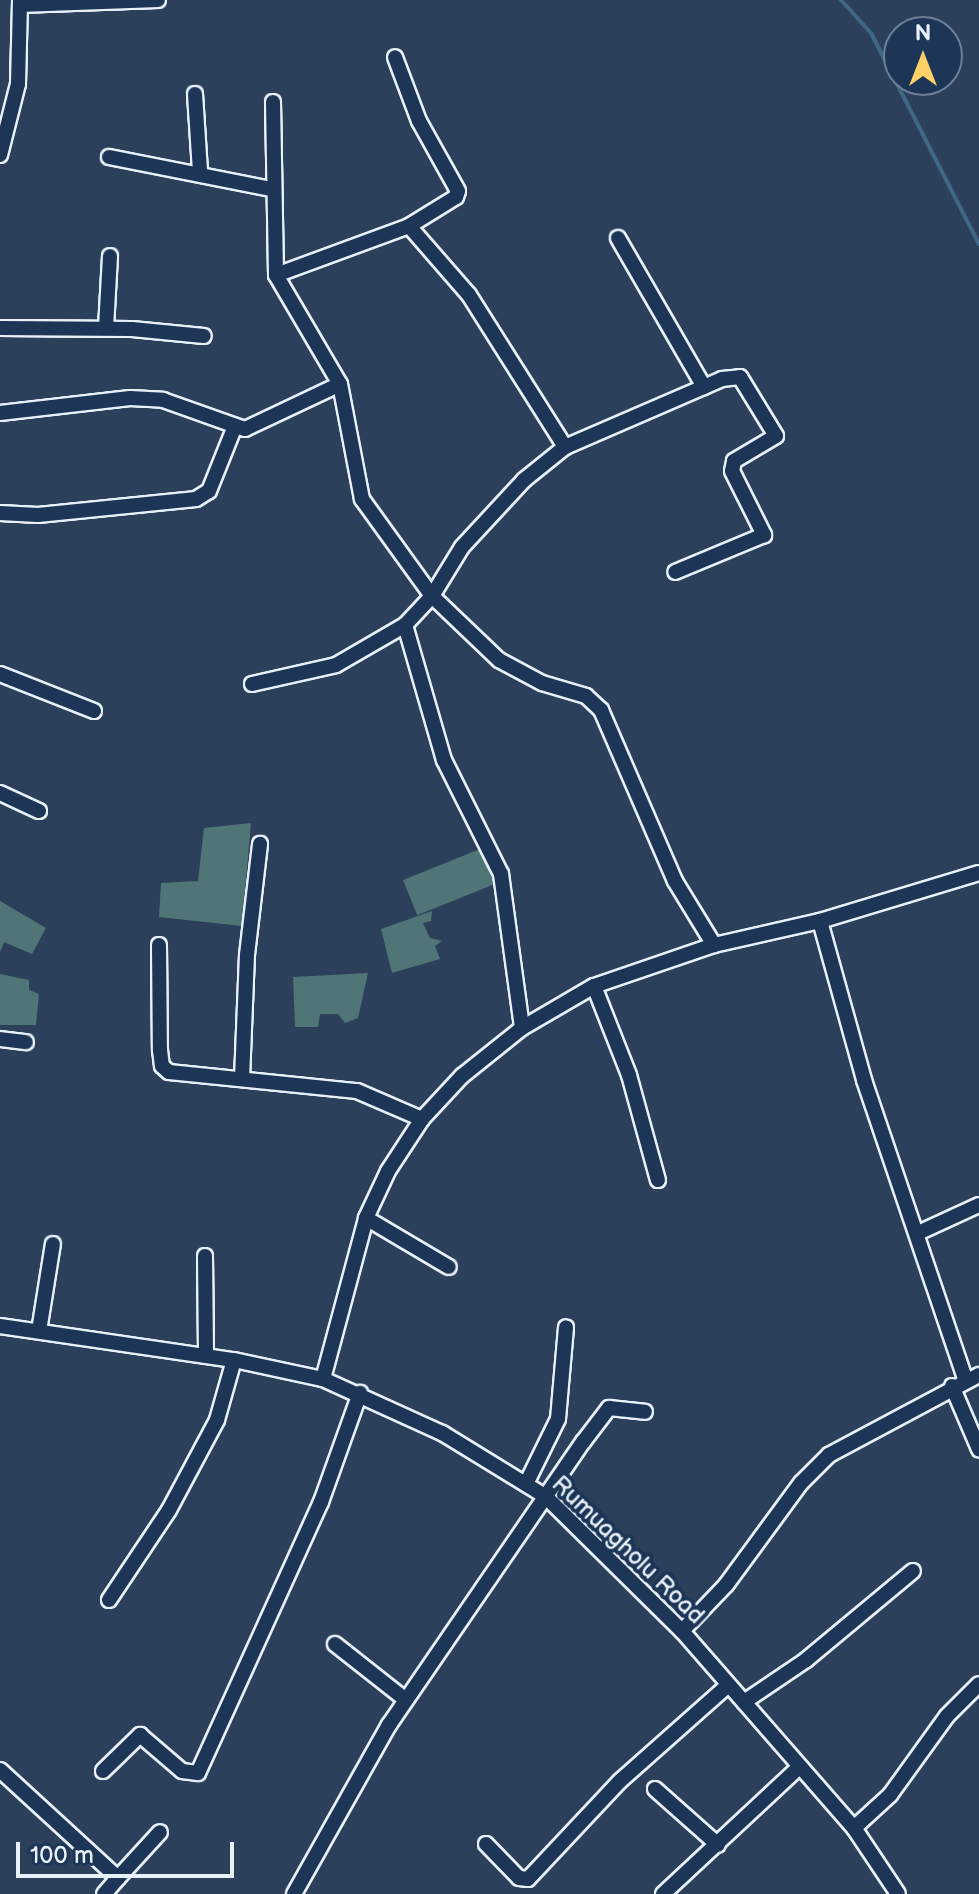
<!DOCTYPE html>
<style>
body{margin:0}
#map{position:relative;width:979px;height:1894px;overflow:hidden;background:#2c405c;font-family:"Balsamiq Sans",sans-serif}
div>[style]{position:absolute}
.green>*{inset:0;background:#4f7576;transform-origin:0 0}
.stream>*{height:4px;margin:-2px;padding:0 2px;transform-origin:2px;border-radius:2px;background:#3f6786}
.roads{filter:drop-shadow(2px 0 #e8f1f8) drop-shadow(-2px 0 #e8f1f8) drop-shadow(0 2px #e8f1f8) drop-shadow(0 -2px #e8f1f8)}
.street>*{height:14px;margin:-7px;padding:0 7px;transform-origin:7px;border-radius:7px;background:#1d3557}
span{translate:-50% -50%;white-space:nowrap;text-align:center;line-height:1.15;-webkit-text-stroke:8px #1d3557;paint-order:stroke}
.street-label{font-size:24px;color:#e8f1f8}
.north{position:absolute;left:883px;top:16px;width:80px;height:80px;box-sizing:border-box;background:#1d3557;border:2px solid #6e8097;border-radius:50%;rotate:0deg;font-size:22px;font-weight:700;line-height:32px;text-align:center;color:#e8f1f8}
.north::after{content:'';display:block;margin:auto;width:28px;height:36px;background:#ffd166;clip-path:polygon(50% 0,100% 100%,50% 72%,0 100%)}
.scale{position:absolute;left:16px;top:1842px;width:218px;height:36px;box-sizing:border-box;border:4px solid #e8f1f8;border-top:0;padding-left:10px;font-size:24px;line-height:28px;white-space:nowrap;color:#e8f1f8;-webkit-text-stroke:6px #1d3557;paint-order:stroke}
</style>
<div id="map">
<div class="green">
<i style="clip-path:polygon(251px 823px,242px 926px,159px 917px,161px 883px,198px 881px,204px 828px)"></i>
<i style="left:480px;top:849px;width:38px;height:83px;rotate:68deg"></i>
<i style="clip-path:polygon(0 901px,46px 928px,32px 954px,4px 942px,0 952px)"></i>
<i style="clip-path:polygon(432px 911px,431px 921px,423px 923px,430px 938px,442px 941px,435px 946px,440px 959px,392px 973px,381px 929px)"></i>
<i style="clip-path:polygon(368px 973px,358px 1018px,345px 1023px,338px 1014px,320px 1014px,318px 1027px,295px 1027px,293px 977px)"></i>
<i style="clip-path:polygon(0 974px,29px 980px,29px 990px,39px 994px,36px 1025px,0 1025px)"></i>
</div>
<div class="stream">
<i style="left:841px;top:0;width:45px;rotate:47.7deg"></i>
<i style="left:871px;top:33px;width:237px;rotate:62.9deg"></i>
</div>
<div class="roads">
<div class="street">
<i style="left:20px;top:5px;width:138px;rotate:-2.1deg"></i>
<i style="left:195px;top:94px;width:78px;rotate:86.3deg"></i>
<i style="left:273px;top:102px;width:173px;rotate:89deg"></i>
<i style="left:276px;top:275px;width:126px;rotate:59.6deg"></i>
<i style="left:340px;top:384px;width:117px;rotate:79.2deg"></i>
<i style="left:362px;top:499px;width:120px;rotate:54.2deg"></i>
<i style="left:432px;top:596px;width:93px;rotate:43.7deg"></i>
<i style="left:499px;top:660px;width:49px;rotate:28.1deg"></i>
<i style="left:542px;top:683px;width:46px;rotate:16.5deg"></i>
<i style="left:586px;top:696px;width:21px;rotate:43deg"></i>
<i style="left:601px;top:710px;width:186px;rotate:66.6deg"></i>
<i style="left:675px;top:881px;width:75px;rotate:58.6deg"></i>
<i style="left:0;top:155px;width:73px;rotate:-75.8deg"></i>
<i style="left:18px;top:84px;width:84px;rotate:-88.6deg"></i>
<i style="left:109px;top:157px;width:164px;rotate:11.2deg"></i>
<i style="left:409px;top:226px;width:91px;rotate:49deg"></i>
<i style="left:469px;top:295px;width:180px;rotate:57.7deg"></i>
<i style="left:618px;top:238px;width:172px;rotate:60deg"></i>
<i style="left:276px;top:275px;width:142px;rotate:-20.2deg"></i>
<i style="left:409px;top:226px;width:55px;rotate:-31.7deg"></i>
<i style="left:456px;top:197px;width:6px;rotate:-72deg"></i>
<i style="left:458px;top:191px;width:80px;rotate:-119.1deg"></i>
<i style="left:419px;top:121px;width:68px;rotate:-110.6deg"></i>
<i style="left:0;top:328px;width:132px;rotate:0.4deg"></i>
<i style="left:132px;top:329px;width:72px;rotate:5.6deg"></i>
<i style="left:106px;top:328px;width:72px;rotate:-86.8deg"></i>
<i style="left:0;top:413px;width:131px;rotate:-6.6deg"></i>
<i style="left:130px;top:398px;width:33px;rotate:3deg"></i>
<i style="left:163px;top:400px;width:87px;rotate:19.5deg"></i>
<i style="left:245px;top:429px;width:105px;rotate:-25.3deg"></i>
<i style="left:0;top:513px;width:38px;rotate:3deg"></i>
<i style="left:38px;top:515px;width:159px;rotate:-5.8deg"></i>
<i style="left:196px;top:499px;width:15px;rotate:-32deg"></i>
<i style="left:209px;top:491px;width:70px;rotate:-68.2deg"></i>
<i style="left:405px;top:625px;width:141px;rotate:73.9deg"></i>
<i style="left:444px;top:760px;width:127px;rotate:63.4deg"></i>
<i style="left:501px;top:874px;width:155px;rotate:82.2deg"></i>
<i style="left:0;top:674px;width:101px;rotate:21.5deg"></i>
<i style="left:252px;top:684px;width:86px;rotate:-12.7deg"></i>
<i style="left:336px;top:665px;width:80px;rotate:-30.1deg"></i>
<i style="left:405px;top:625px;width:40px;rotate:-47deg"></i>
<i style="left:432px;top:596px;width:57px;rotate:-58.5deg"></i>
<i style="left:462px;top:547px;width:91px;rotate:-47.2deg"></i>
<i style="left:524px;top:480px;width:53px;rotate:-38.8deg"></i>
<i style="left:565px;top:447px;width:171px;rotate:-23.4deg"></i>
<i style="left:722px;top:379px;width:18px;rotate:-6deg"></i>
<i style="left:740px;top:377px;width:69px;rotate:58.6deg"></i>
<i style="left:776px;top:436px;width:49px;rotate:149.2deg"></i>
<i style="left:734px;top:461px;width:10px;rotate:101deg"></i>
<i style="left:732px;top:471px;width:72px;rotate:63.4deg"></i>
<i style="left:764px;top:535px;width:96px;rotate:157.4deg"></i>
<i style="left:0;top:793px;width:43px;rotate:24.8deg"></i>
<i style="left:820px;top:921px;width:165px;rotate:74.5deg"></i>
<i style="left:864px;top:1080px;width:318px;rotate:71.3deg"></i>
<i style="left:159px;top:945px;width:105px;rotate:89.5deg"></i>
<i style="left:160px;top:1050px;width:16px;rotate:83deg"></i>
<i style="left:162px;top:1066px;width:9px;rotate:41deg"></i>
<i style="left:169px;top:1072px;width:189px;rotate:5.8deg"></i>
<i style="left:357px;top:1091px;width:71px;rotate:23.3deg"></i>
<i style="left:594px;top:986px;width:96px;rotate:68.5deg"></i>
<i style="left:629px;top:1075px;width:109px;rotate:74.6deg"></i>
<i style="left:0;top:1039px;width:26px;rotate:7deg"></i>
<i style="left:242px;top:1079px;width:124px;rotate:-87.7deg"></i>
<i style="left:247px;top:955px;width:112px;rotate:-83.3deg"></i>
<i style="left:366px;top:1218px;width:96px;rotate:30.6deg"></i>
<i style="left:918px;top:1233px;width:67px;rotate:-24.7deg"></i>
<i style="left:205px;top:1256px;width:100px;rotate:89.4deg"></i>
<i style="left:0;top:1326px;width:236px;rotate:8.3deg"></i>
<i style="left:234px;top:1360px;width:91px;rotate:12.1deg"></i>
<i style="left:323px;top:1379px;width:131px;rotate:24.4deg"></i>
<i style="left:442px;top:1433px;width:121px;rotate:31.5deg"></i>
<i style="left:545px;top:1496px;width:192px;rotate:44.6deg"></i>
<i style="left:682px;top:1631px;width:262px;rotate:48.9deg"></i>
<i style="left:854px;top:1828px;width:79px;rotate:56.3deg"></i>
<i style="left:39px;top:1331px;width:88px;rotate:-80.9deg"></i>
<i style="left:323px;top:1379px;width:167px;rotate:-75deg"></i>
<i style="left:366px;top:1218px;width:52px;rotate:-64.9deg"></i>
<i style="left:388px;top:1171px;width:62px;rotate:-56.8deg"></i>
<i style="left:422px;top:1119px;width:59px;rotate:-47.1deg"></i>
<i style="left:462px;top:1076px;width:77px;rotate:-38.7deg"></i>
<i style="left:522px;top:1028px;width:83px;rotate:-30.3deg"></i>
<i style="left:594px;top:986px;width:127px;rotate:-18.9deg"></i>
<i style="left:714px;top:945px;width:109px;rotate:-12.8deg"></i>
<i style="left:820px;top:921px;width:166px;rotate:-16.8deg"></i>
<i style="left:952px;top:1386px;width:69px;rotate:66.8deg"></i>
<i style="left:526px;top:1484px;width:72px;rotate:-63.8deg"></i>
<i style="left:558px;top:1419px;width:92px;rotate:-85deg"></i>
<i style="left:109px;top:1600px;width:108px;rotate:-56.3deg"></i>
<i style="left:169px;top:1510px;width:102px;rotate:-61.9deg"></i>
<i style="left:217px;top:1420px;width:62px;rotate:-74.2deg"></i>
<i style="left:682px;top:1631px;width:64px;rotate:-46.3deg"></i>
<i style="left:726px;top:1585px;width:127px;rotate:-53.7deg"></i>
<i style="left:801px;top:1483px;width:40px;rotate:-45deg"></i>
<i style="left:829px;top:1455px;width:170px;rotate:-28.1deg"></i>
<i style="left:335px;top:1644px;width:90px;rotate:38.3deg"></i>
<i style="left:744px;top:1702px;width:75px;rotate:-34.1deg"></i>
<i style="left:806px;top:1660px;width:139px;rotate:-39.8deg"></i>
<i style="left:0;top:1770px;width:160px;rotate:42.5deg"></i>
<i style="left:118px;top:1878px;width:21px;rotate:131deg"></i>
<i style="left:103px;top:1771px;width:52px;rotate:-44.2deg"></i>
<i style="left:140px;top:1735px;width:55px;rotate:40.6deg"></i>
<i style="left:182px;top:1771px;width:16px;rotate:7deg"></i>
<i style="left:198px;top:1773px;width:298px;rotate:-65.6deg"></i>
<i style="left:321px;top:1502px;width:116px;rotate:-70.3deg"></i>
<i style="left:655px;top:1789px;width:84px;rotate:41.6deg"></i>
<i style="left:854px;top:1828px;width:49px;rotate:-42.5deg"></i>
<i style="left:890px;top:1795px;width:97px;rotate:-54.2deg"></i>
<i style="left:947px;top:1716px;width:45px;rotate:-45deg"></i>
<i style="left:486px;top:1844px;width:47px;rotate:45.9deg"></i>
<i style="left:519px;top:1878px;width:9px;rotate:6deg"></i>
<i style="left:528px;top:1879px;width:134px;rotate:-46.8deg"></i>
<i style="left:620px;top:1781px;width:144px;rotate:-41.6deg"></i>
<i style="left:118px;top:1878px;width:62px;rotate:-47.6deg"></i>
<i style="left:294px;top:1894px;width:194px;rotate:-60.7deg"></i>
<i style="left:389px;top:1725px;width:343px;rotate:-55.6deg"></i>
<i style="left:583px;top:1442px;width:43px;rotate:-52.6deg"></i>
<i style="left:609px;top:1408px;width:36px;rotate:6deg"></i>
<i style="left:663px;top:1894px;width:185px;rotate:-43deg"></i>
</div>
</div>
<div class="street-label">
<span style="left:628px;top:1550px;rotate:44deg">Rumuagholu Road</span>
</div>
<div class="north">N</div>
<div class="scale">100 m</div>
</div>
